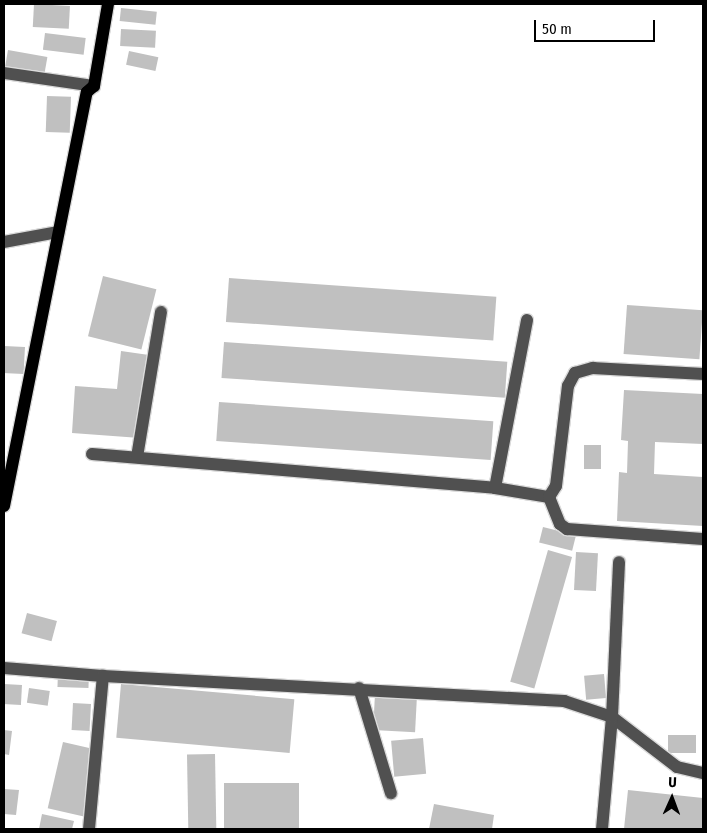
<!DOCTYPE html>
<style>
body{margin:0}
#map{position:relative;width:707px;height:833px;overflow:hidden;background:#fff;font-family:"Fira Sans Condensed",sans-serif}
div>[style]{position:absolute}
.building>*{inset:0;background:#c0c0c0;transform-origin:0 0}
.roads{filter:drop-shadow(1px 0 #dbdbdb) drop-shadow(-1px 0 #dbdbdb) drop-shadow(0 1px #dbdbdb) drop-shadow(0 -1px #dbdbdb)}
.minor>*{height:12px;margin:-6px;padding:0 6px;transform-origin:6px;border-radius:6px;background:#505050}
.major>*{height:12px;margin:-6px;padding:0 6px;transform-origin:6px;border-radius:6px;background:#000}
span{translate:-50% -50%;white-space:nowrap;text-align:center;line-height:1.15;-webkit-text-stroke:4px #fff;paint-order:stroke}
.frame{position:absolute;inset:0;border:5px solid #000;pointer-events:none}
.north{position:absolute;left:647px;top:773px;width:50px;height:50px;-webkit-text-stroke:4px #fff;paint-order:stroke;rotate:2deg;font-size:14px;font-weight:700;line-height:20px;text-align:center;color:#000}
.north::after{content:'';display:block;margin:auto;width:18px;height:22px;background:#000;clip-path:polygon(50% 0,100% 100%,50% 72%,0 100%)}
.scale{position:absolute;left:534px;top:20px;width:121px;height:22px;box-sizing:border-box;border:2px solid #000;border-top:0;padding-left:6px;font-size:15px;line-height:18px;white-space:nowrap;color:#000;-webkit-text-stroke:4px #fff;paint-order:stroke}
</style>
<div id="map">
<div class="building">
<i style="left:34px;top:4px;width:36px;height:23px;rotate:3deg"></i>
<i style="left:121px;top:8px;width:36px;height:13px;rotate:6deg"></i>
<i style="left:121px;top:29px;width:35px;height:17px;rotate:3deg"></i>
<i style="left:45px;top:33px;width:41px;height:17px;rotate:7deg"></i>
<i style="left:8px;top:50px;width:40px;height:17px;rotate:10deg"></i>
<i style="left:129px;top:51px;width:30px;height:14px;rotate:12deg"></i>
<i style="left:47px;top:96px;width:24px;height:36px;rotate:2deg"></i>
<i style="left:103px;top:276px;width:55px;height:62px;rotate:14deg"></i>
<i style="left:229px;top:278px;width:268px;height:44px;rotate:4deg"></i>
<i style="left:627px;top:305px;width:76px;height:49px;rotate:4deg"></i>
<i style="left:224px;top:342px;width:284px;height:36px;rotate:4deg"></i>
<i style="left:4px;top:346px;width:21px;height:27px;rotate:3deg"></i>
<i style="clip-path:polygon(121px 351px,149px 355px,140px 438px,72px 433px,75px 386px,117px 389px)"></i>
<i style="clip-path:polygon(624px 390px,703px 394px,703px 444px,655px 442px,654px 474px,703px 477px,703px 526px,617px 521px,619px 472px,627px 473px,628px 441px,621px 440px)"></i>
<i style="left:219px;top:402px;width:275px;height:39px;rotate:4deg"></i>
<i style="left:584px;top:445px;width:17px;height:24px"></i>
<i style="left:543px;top:527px;width:34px;height:16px;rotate:14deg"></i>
<i style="left:548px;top:550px;width:25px;height:137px;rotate:16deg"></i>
<i style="left:576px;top:552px;width:22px;height:38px;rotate:3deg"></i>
<i style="left:27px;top:613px;width:31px;height:21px;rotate:15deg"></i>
<i style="left:58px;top:672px;width:31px;height:15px;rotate:2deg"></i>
<i style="left:604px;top:674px;width:24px;height:20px;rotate:85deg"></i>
<i style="left:4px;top:684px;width:18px;height:20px;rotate:3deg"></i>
<i style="left:121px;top:684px;width:174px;height:54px;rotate:5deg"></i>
<i style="left:29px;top:688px;width:21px;height:15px;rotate:8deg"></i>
<i style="left:375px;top:694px;width:42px;height:36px;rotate:3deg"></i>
<i style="left:73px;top:703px;width:18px;height:27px;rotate:3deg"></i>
<i style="clip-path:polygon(4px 730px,12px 731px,9px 755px,4px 754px)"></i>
<i style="left:696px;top:735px;width:18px;height:28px;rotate:90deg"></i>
<i style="left:423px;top:738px;width:36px;height:32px;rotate:85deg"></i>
<i style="left:63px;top:742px;width:37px;height:68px;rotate:13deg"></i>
<i style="left:215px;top:754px;width:75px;height:28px;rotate:89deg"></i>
<i style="left:224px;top:783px;width:75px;height:46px"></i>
<i style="clip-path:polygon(4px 789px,19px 790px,16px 815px,4px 814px)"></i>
<i style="clip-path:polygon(628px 790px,703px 798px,703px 829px,624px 829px)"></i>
<i style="clip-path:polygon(434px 804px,494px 815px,492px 829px,429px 829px)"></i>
<i style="clip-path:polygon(42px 814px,74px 821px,72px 829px,39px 829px)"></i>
</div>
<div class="roads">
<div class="minor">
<i style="left:4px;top:73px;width:91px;rotate:8.2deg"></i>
<i style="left:4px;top:242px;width:55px;rotate:-10.5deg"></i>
<i style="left:92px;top:454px;width:404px;rotate:4.8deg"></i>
<i style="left:495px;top:488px;width:55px;rotate:9.5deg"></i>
<i style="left:549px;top:497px;width:29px;rotate:68deg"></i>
<i style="left:560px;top:524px;width:9px;rotate:36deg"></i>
<i style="left:567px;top:529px;width:136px;rotate:4.2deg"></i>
<i style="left:137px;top:457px;width:147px;rotate:-80.6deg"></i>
<i style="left:495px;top:488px;width:171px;rotate:-79.2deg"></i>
<i style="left:549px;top:497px;width:13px;rotate:-58deg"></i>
<i style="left:556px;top:486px;width:101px;rotate:-83.2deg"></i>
<i style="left:568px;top:386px;width:15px;rotate:-62deg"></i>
<i style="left:575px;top:373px;width:19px;rotate:-16deg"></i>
<i style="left:593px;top:368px;width:110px;rotate:3.1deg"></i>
<i style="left:4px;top:668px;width:99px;rotate:4.6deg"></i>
<i style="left:103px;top:676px;width:462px;rotate:3.1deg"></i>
<i style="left:564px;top:701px;width:51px;rotate:18.4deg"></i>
<i style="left:612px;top:717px;width:82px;rotate:37.6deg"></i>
<i style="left:677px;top:767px;width:27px;rotate:13deg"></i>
<i style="left:359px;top:688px;width:110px;rotate:73.1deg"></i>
<i style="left:89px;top:829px;width:154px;rotate:-84.8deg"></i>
<i style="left:602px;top:829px;width:112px;rotate:-84.9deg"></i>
<i style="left:612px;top:717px;width:155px;rotate:-87.4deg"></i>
</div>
<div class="major">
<i style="left:4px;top:506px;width:422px;rotate:-78.7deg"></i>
<i style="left:87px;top:92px;width:9px;rotate:-41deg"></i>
<i style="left:94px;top:86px;width:83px;rotate:-80.3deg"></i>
</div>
</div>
<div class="frame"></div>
<div class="north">U</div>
<div class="scale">50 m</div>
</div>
